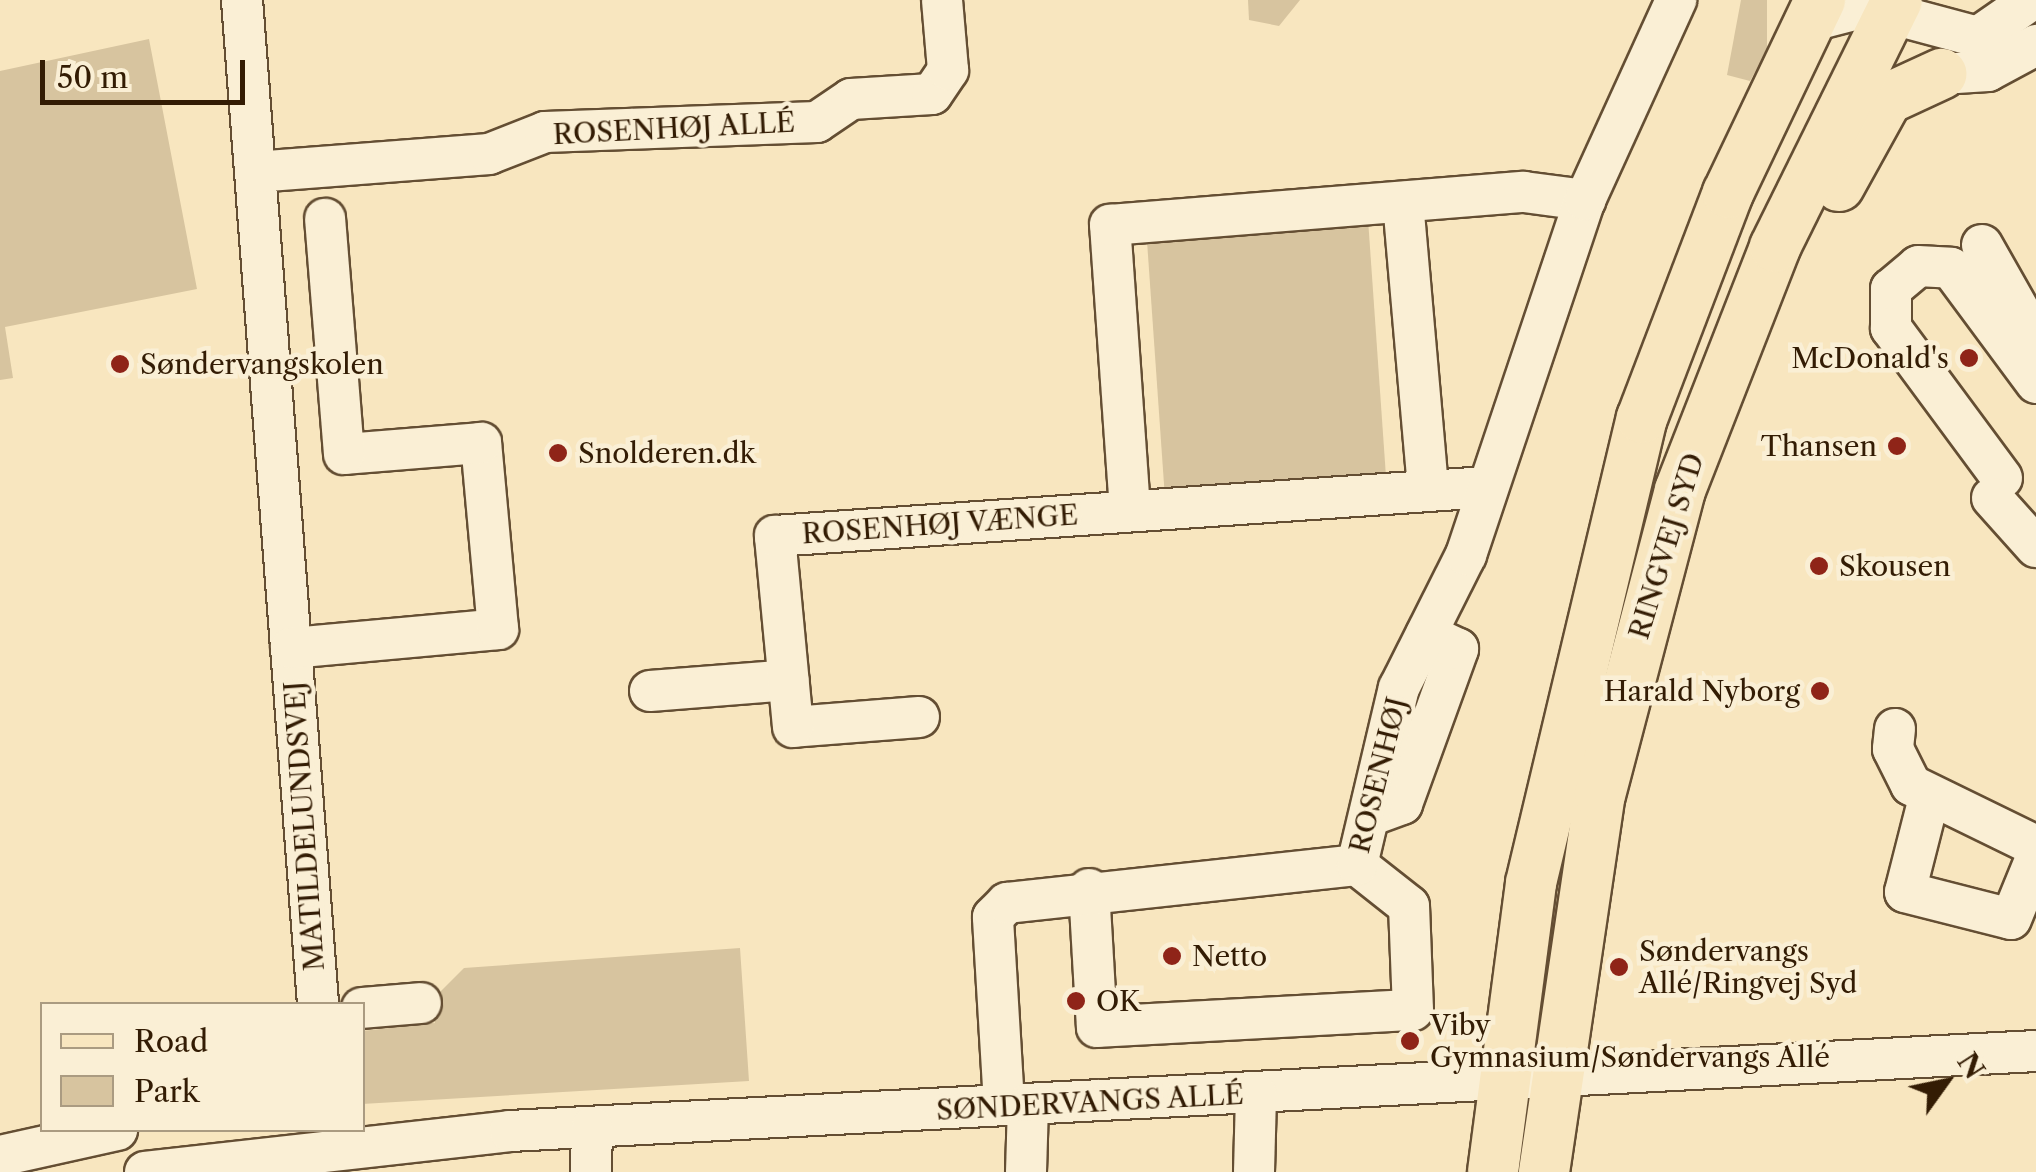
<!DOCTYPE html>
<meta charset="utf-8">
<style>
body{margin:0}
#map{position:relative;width:2036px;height:1172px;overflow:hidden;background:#f8e6bf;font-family:"Libre Caslon Text",serif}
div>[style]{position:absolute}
.green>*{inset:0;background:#d7c49f;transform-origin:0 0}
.roads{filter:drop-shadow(2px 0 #644e33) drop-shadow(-2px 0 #644e33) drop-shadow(0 2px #644e33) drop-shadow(0 -2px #644e33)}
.minor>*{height:40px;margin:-20px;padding:0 20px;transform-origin:20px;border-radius:20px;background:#faefd5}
.major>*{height:50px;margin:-25px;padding:0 25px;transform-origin:25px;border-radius:25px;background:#f8e6bf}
.dots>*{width:28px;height:28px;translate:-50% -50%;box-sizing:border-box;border:5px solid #faefd5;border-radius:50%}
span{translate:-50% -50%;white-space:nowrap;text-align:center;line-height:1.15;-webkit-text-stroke:9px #faefd5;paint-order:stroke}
.street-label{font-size:28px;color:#331c04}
.poi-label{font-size:28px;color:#331c04}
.right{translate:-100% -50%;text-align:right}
.left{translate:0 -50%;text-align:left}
.legend{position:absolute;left:40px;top:1002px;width:325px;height:130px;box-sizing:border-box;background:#faefd5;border:2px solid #aa9b81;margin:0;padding:12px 18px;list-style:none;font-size:30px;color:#331c04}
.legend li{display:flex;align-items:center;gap:20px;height:50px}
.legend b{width:50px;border:2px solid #aa9b81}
.north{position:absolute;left:1896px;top:1032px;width:100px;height:100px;-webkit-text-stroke:8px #faefd5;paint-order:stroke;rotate:57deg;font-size:28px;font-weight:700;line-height:40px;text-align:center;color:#331c04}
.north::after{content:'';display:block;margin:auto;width:35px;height:45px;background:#331c04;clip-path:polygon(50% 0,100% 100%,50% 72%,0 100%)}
.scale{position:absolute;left:40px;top:60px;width:205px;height:45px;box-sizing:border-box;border:5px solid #331c04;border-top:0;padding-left:12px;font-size:30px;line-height:35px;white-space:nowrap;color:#331c04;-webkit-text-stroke:8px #faefd5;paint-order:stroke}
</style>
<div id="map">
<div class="green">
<i style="clip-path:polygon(1248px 0,1300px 0,1279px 26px,1249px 20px)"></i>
<i style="clip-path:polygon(1741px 0,1767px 0,1767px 49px,1750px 81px,1727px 75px)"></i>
<i style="clip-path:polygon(149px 39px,197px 289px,5px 327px,13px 378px,0 380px,0 71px)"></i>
<i style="left:1368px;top:219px;width:255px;height:222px;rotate:86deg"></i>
<i style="clip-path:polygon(740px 948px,749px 1081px,362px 1104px,362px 1031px,435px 1023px,436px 996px,464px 968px)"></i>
</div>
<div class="roads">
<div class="minor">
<i style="left:242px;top:0;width:1007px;rotate:85.67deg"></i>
<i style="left:1808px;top:22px;width:60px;rotate:-14.5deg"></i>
<i style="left:1866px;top:7px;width:116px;rotate:15deg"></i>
<i style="left:1978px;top:37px;width:65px;rotate:-34.9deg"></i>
<i style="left:1941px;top:74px;width:47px;rotate:-3.7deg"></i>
<i style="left:1988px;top:71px;width:55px;rotate:-28.4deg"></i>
<i style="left:255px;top:172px;width:235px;rotate:-4.4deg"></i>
<i style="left:489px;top:154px;width:60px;rotate:-21.4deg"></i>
<i style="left:545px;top:132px;width:272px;rotate:-2.1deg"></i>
<i style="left:817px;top:122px;width:41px;rotate:-34.1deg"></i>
<i style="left:851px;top:99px;width:81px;rotate:-3.5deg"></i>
<i style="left:932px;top:94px;width:29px;rotate:-56deg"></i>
<i style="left:948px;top:70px;width:70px;rotate:-94.9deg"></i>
<i style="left:1403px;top:202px;width:285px;rotate:85deg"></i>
<i style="left:1982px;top:245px;width:109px;rotate:60.4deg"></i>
<i style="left:2002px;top:478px;width:187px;rotate:-126.5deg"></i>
<i style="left:1891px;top:328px;width:39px;rotate:-90deg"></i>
<i style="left:1891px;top:289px;width:35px;rotate:-40deg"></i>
<i style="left:1918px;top:266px;width:33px;rotate:3deg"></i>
<i style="left:1951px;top:268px;width:143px;rotate:53.5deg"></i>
<i style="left:1992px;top:498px;width:66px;rotate:48.1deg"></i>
<i style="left:1130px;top:510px;width:286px;rotate:-94deg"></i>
<i style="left:1110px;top:225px;width:415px;rotate:-4.6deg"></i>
<i style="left:1524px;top:192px;width:62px;rotate:7.5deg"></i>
<i style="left:291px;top:648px;width:208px;rotate:-5.2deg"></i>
<i style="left:498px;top:629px;width:187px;rotate:-95.2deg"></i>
<i style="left:481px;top:443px;width:137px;rotate:175.4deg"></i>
<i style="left:344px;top:454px;width:236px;rotate:-94.6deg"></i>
<i style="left:650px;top:691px;width:139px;rotate:-4.5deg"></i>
<i style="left:919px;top:717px;width:126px;rotate:175.5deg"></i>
<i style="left:793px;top:727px;width:192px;rotate:-95.4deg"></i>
<i style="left:775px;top:536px;width:713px;rotate:-3.94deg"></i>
<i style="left:1895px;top:729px;width:20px;rotate:96deg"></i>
<i style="left:1893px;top:749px;width:40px;rotate:63.4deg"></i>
<i style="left:1911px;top:785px;width:139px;rotate:26deg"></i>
<i style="left:1929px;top:798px;width:97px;rotate:104.3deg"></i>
<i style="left:1905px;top:892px;width:109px;rotate:14.3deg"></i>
<i style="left:2011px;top:919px;width:66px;rotate:-67.7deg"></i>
<i style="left:1372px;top:815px;width:32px;rotate:-20deg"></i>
<i style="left:1402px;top:804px;width:165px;rotate:-70.1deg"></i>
<i style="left:1458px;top:649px;width:35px;rotate:-155deg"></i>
<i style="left:1089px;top:889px;width:138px;rotate:86.7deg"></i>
<i style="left:1097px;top:1027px;width:316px;rotate:-3.1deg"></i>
<i style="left:1413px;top:1010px;width:104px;rotate:-92.2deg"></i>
<i style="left:1409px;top:906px;width:66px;rotate:-141.7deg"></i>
<i style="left:362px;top:1008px;width:59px;rotate:-4.8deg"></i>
<i style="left:1004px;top:1104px;width:187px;rotate:-93.4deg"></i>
<i style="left:993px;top:917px;width:20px;rotate:-45deg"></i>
<i style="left:1007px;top:903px;width:352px;rotate:-6.2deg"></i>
<i style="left:1357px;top:865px;width:182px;rotate:-76.7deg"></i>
<i style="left:1399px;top:688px;width:149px;rotate:-63.3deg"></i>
<i style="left:1466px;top:555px;width:374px;rotate:-71.5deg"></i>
<i style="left:1585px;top:200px;width:220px;rotate:-65.5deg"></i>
<i style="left:0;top:1156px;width:120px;rotate:-12.5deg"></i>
<i style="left:145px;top:1172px;width:367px;rotate:-6.4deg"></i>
<i style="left:510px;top:1131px;width:1528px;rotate:-3deg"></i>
<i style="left:591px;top:1172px;width:45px;rotate:-88.7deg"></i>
<i style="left:1026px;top:1172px;width:68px;rotate:-88.3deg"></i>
<i style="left:1254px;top:1172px;width:78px;rotate:-88.5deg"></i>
</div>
<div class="major">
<i style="left:1839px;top:186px;width:99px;rotate:-61.1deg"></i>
<i style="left:1887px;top:99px;width:60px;rotate:-24.8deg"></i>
<i style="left:1493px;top:1172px;width:291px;rotate:-82.5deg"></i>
<i style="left:1531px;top:883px;width:478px;rotate:-76.6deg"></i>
<i style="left:1642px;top:418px;width:241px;rotate:-69.1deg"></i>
<i style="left:1728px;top:193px;width:214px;rotate:-64.5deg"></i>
<i style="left:1544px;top:1172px;width:381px;rotate:-81.6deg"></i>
<i style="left:1600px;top:795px;width:315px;rotate:-75.3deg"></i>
<i style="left:1680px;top:490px;width:261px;rotate:-68.6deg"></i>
<i style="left:1775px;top:247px;width:275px;rotate:-63.7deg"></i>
</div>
</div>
<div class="dots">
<i style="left:1969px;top:358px;background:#8f2418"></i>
<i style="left:120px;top:364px;background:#8f2418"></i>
<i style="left:1897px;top:446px;background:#8f2418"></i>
<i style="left:558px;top:453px;background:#8f2418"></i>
<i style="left:1819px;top:566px;background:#8f2418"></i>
<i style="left:1820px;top:691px;background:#8f2418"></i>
<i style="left:1172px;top:956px;background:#8f2418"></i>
<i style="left:1619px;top:967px;background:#8f2418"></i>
<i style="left:1076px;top:1001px;background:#8f2418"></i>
<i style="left:1410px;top:1041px;background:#8f2418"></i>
</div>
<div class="street-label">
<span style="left:674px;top:128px;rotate:-3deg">ROSENHØJ ALLÉ</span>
<span style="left:940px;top:524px;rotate:-4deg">ROSENHØJ VÆNGE</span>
<span style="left:1666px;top:546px;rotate:-73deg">RINGVEJ SYD</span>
<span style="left:1378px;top:775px;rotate:-76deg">ROSENHØJ</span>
<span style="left:304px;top:826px;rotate:-94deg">MATILDELUNDSVEJ</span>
<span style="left:1090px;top:1102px;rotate:-3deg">SØNDERVANGS ALLÉ</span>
</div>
<div class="poi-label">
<span class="right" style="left:1949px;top:358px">McDonald's</span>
<span class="left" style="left:140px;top:364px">Søndervangskolen</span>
<span class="right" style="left:1877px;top:446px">Thansen</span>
<span class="left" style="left:578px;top:453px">Snolderen.dk</span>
<span class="left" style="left:1839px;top:566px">Skousen</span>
<span class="right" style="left:1800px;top:691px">Harald Nyborg</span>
<span class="left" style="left:1639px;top:967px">Søndervangs<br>Allé/Ringvej Syd</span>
<span class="left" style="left:1192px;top:956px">Netto</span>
<span class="left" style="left:1096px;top:1001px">OK</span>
<span class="left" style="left:1430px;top:1041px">Viby<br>Gymnasium/Søndervangs Allé</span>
</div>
<ul class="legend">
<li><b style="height:12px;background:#f8e6bf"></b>Road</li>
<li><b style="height:28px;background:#d7c49f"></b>Park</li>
</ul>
<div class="north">N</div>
<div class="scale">50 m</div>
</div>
